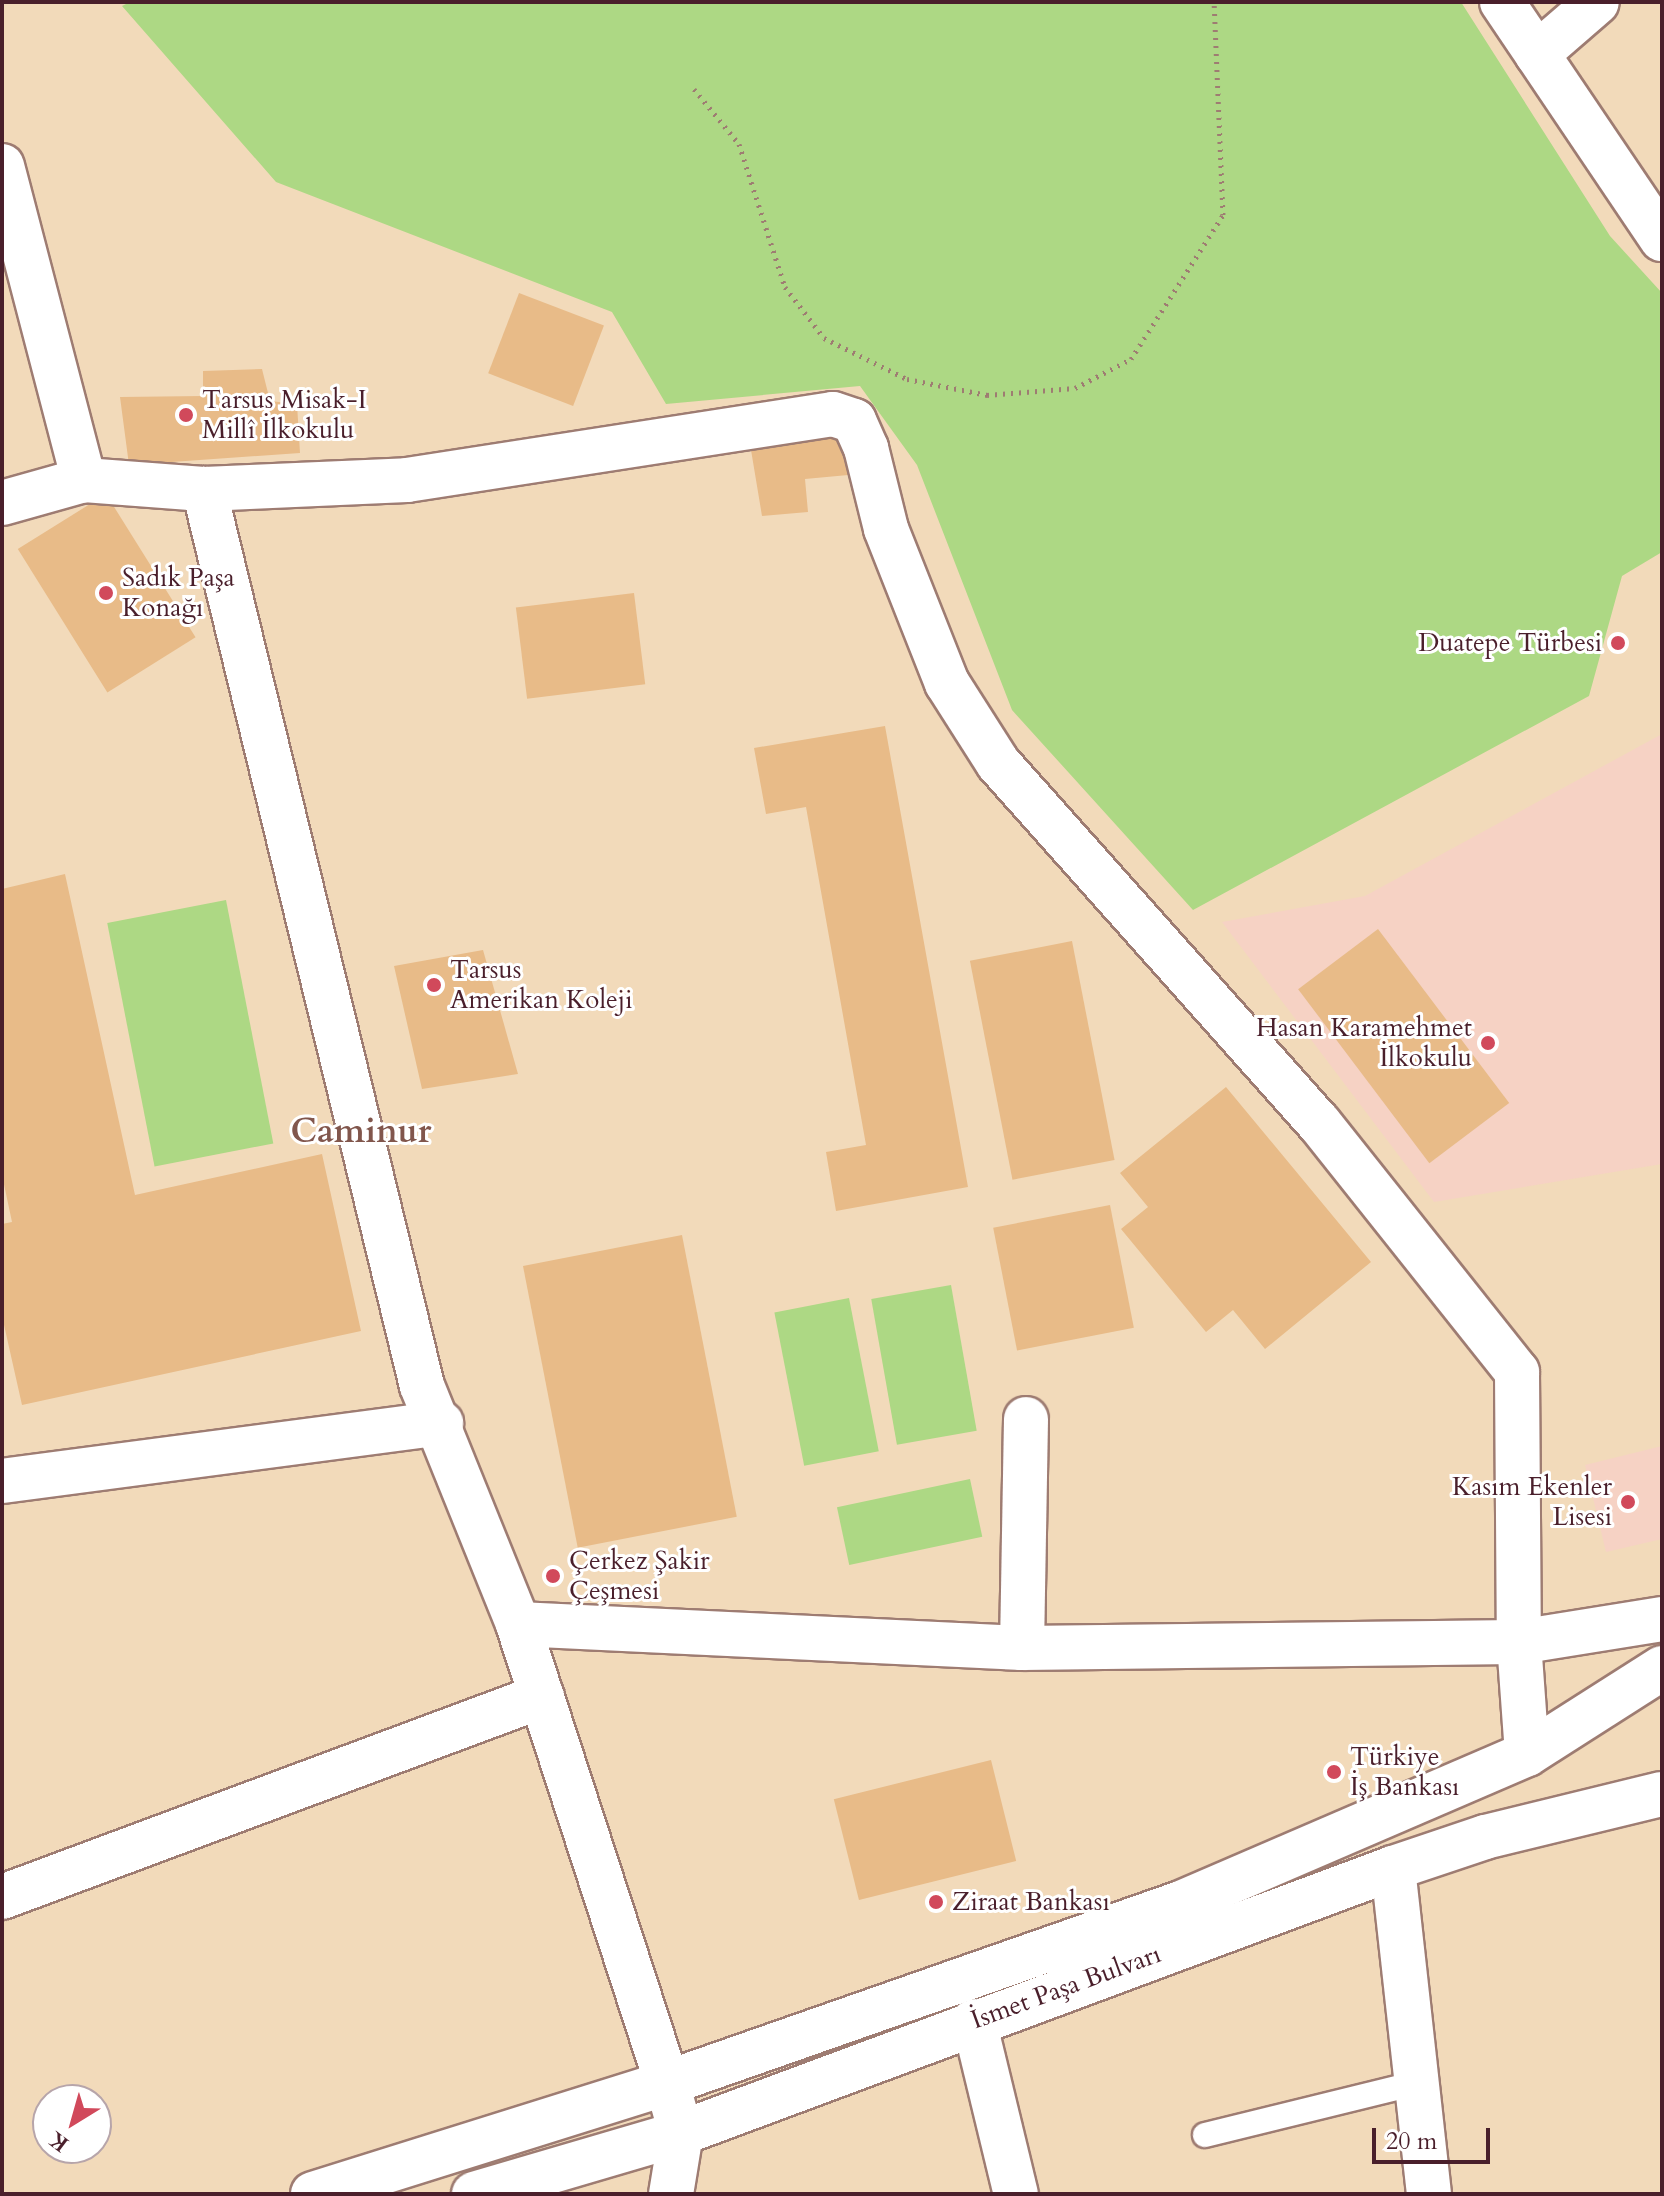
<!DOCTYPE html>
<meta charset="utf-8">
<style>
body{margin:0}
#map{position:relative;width:1664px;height:2196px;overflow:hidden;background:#f2daba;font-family:Cardo,serif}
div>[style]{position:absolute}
.built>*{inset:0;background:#f6d2c4}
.green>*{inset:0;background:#add884;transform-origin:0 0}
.building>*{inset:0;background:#e8bb88;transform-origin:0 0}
.path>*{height:5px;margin-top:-2.5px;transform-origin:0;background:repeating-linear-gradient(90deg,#9e7c72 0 2px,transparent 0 8px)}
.roads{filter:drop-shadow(2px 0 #9e7c72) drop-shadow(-2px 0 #9e7c72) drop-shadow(0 2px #9e7c72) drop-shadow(0 -2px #9e7c72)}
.service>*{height:24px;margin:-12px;padding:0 12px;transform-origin:12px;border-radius:12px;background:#fff}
.minor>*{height:44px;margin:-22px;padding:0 22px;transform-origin:22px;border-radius:22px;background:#fff}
.tertiary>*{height:44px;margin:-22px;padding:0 22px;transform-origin:22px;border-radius:22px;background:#fff}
.secondary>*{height:44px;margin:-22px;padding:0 22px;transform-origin:22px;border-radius:22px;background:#fff}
.dots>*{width:22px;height:22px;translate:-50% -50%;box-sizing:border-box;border:4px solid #fff;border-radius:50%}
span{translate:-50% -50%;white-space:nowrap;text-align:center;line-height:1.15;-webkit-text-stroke:6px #fff;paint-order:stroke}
.poi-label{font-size:26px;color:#4a1f2b}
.left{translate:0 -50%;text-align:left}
.right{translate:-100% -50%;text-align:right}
.street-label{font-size:26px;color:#4a1f2b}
.district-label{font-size:34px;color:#81564c;font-weight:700}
.frame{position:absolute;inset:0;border:4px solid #4a1f2b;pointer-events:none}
.north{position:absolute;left:32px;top:2084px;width:80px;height:80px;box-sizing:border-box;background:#fff;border:2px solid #b7a5aa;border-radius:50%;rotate:217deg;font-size:22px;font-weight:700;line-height:32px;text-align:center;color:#4a1f2b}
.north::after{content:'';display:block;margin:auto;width:28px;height:36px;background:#d1495b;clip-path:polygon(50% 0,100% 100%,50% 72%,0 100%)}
.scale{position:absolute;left:1372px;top:2128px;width:118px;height:36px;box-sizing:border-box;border:4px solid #4a1f2b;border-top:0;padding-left:10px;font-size:24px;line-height:28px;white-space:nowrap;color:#4a1f2b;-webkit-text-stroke:6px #fff;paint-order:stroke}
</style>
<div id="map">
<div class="built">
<i style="clip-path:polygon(1662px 734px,1662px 1164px,1434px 1202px,1222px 922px,1365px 896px)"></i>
<i style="clip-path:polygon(1662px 1446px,1662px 1539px,1606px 1552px,1585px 1465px)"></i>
</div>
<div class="green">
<i style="clip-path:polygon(130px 2px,1461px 2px,1610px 236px,1662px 293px,1662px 552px,1622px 576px,1589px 696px,1193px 910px,1012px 710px,917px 465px,860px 386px,666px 404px,612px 312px,276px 182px,122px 6px)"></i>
<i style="left:226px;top:900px;width:248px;height:121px;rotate:79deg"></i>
<i style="left:951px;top:1285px;width:148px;height:81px;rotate:80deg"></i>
<i style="left:849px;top:1298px;width:156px;height:76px;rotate:79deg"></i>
<i style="left:970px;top:1479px;width:59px;height:136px;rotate:78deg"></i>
</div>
<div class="building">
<i style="left:519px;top:293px;width:91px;height:86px;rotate:21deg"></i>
<i style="clip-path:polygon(262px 369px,270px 401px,297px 404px,300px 453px,129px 465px,120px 397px,203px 396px,203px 371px)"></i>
<i style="clip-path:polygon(847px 432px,859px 474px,805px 479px,808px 512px,762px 516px,750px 444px)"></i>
<i style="left:106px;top:494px;width:169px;height:104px;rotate:58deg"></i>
<i style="left:634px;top:593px;width:92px;height:119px;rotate:83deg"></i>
<i style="clip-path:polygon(885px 726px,968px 1187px,836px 1211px,826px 1152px,866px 1145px,806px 807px,766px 814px,754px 748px)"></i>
<i style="clip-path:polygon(65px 874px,135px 1195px,322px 1154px,361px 1331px,22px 1405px,2px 1316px,2px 1224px,12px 1222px,2px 1175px,2px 889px)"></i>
<i style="left:1378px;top:929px;width:218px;height:100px;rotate:53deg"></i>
<i style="left:1072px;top:941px;width:223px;height:104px;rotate:79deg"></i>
<i style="clip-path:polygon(483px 950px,518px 1074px,422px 1089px,394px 966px)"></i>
<i style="clip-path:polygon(1226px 1087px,1371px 1262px,1265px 1349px,1233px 1310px,1206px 1332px,1121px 1229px,1148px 1207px,1120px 1173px)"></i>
<i style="left:1110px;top:1205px;width:125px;height:119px;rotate:79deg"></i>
<i style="left:682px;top:1235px;width:287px;height:162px;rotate:79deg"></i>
<i style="left:991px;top:1760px;width:104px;height:162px;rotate:76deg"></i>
</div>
<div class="path">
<i style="left:694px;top:89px;width:71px;rotate:50.7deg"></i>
<i style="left:739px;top:144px;width:150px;rotate:72.2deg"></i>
<i style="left:785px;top:287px;width:64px;rotate:52.6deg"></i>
<i style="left:824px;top:338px;width:93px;rotate:26.3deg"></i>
<i style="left:907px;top:379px;width:82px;rotate:11.3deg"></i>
<i style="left:987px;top:395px;width:88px;rotate:-4.5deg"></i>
<i style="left:1075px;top:388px;width:63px;rotate:-27.4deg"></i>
<i style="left:1131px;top:359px;width:171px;rotate:-57.4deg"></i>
<i style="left:1223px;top:215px;width:213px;rotate:-92.4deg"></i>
</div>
<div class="roads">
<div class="service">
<i style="left:1205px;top:2135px;width:217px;rotate:-13.8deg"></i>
</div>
<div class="minor">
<i style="left:1537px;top:54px;width:79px;rotate:-40.9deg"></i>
<i style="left:2px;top:166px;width:325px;rotate:75.4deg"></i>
<i style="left:204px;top:489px;width:923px;rotate:76.34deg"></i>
<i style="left:422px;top:1386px;width:257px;rotate:68deg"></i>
<i style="left:518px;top:1624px;width:483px;rotate:72deg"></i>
<i style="left:2px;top:503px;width:85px;rotate:-15.7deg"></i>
<i style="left:84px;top:480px;width:120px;rotate:4.3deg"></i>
<i style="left:204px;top:489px;width:203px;rotate:-2.5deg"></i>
<i style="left:407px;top:480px;width:431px;rotate:-8.8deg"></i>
<i style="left:833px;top:414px;width:22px;rotate:18deg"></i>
<i style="left:854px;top:421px;width:30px;rotate:66deg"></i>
<i style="left:866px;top:448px;width:83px;rotate:76.1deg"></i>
<i style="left:886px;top:529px;width:166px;rotate:68.4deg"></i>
<i style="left:947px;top:683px;width:95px;rotate:57.5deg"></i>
<i style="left:998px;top:763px;width:482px;rotate:48.3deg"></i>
<i style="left:1319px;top:1123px;width:318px;rotate:51.5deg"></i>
<i style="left:1517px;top:1372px;width:270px;rotate:89.6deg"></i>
<i style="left:1519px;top:1642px;width:112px;rotate:85.9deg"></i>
<i style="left:2px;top:1481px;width:443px;rotate:-7.5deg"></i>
<i style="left:518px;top:1624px;width:505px;rotate:2.73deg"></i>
<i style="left:1022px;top:1648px;width:497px;rotate:-0.7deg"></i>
<i style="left:1519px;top:1642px;width:145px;rotate:-9.1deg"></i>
<i style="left:1022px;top:1648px;width:229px;rotate:-89deg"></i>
<i style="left:1393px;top:1868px;width:328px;rotate:83.7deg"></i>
<i style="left:2px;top:1897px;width:576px;rotate:-20.42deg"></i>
<i style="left:974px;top:2021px;width:178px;rotate:76.4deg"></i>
</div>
<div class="tertiary">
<i style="left:1502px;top:2px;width:286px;rotate:56deg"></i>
<i style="left:667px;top:2083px;width:52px;rotate:74.4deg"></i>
<i style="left:681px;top:2133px;width:62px;rotate:99.3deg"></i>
</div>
<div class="secondary">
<i style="left:313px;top:2194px;width:371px;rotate:-17.4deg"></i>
<i style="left:667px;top:2083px;width:545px;rotate:-19.3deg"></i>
<i style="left:1181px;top:1903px;width:377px;rotate:-23.3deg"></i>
<i style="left:1527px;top:1754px;width:160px;rotate:-32.5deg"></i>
<i style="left:474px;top:2194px;width:216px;rotate:-16.4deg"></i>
<i style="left:681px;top:2133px;width:760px;rotate:-20.41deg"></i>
<i style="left:1393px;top:1868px;width:97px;rotate:-18.6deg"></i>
<i style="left:1485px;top:1837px;width:182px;rotate:-13.7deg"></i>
</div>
</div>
<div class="dots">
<i style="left:186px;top:415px;background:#d1495b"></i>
<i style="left:106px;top:593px;background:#d1495b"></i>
<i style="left:1618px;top:643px;background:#d1495b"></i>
<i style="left:434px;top:985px;background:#d1495b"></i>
<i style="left:1488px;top:1043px;background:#d1495b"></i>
<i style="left:1628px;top:1502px;background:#d1495b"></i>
<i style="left:553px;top:1576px;background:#d1495b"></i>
<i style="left:1334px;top:1772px;background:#d1495b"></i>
<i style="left:936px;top:1902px;background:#d1495b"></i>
</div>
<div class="poi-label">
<span class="left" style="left:202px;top:415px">Tarsus Misak-I<br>Millî İlkokulu</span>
<span class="left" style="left:122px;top:593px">Sadık Paşa<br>Konağı</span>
<span class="right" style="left:1602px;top:643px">Duatepe Türbesi</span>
<span class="left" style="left:450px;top:985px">Tarsus<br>Amerikan Koleji</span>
<span class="right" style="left:1472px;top:1043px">Hasan Karamehmet<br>İlkokulu</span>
<span class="right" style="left:1612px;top:1502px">Kasım Ekenler<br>Lisesi</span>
<span class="left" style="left:569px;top:1576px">Çerkez Şakir<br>Çeşmesi</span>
<span class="left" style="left:1350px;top:1772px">Türkiye<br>İş Bankası</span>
<span class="left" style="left:952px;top:1902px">Ziraat Bankası</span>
</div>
<div class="street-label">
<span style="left:1066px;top:1987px;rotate:-20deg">İsmet Paşa Bulvarı</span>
</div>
<div class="district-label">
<span style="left:361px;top:1132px">Caminur</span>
</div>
<div class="frame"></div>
<div class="north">K</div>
<div class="scale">20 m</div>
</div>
